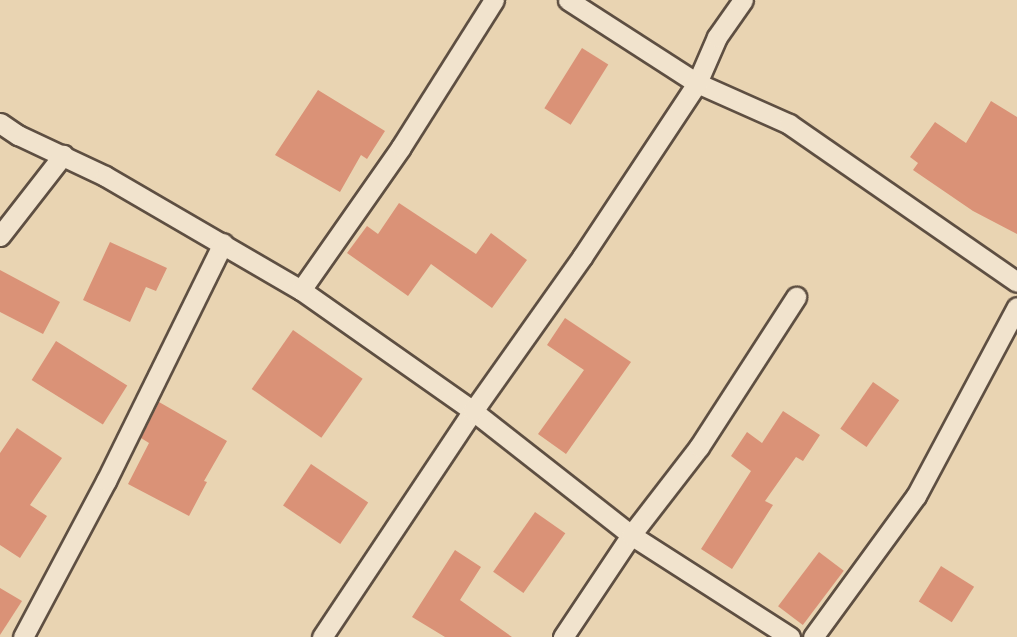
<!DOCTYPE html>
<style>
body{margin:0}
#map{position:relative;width:1017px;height:637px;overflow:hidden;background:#e9d4b2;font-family:"Gentium Book Plus",serif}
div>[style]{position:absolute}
.building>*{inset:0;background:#da9277;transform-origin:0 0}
.roads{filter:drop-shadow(2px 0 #5e4f42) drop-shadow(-2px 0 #5e4f42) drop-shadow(0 2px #5e4f42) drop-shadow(0 -2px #5e4f42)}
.street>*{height:19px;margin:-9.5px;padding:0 9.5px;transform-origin:9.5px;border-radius:9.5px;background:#f1e3cd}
span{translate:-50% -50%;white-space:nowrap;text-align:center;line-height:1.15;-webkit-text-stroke:6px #f1e3cd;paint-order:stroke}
</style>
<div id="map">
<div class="building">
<i style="left:582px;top:48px;width:31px;height:71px;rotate:32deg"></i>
<i style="clip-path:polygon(318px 90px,385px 131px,367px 159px,361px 155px,340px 192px,275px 155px)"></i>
<i style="clip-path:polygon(991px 101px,1017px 117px,1017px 234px,973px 211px,913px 170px,918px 163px,910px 157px,935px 122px,966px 143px)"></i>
<i style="clip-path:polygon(399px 203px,476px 254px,491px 233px,527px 260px,492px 308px,431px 264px,408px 296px,347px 253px,367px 226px,378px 234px)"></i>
<i style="clip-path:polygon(110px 242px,167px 268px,156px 291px,146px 287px,130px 322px,83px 300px)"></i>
<i style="clip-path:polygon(0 270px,60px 302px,43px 334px,0 312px)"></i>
<i style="clip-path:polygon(565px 318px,631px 362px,566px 454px,538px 434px,584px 370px,547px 345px)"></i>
<i style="left:293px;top:330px;width:85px;height:72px;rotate:35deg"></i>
<i style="left:56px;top:341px;width:84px;height:46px;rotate:32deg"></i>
<i style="left:873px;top:382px;width:32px;height:57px;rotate:35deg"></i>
<i style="clip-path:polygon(159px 402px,227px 441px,204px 481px,207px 482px,189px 516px,128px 484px,149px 443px,141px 438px)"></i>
<i style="clip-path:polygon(783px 411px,820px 435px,803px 461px,796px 457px,765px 501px,773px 505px,732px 569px,701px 549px,751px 471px,731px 456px,747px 432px,762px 443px)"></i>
<i style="clip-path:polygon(17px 428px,62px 458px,30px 505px,47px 516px,20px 558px,0 545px,0 453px)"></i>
<i style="left:311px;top:464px;width:69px;height:50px;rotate:34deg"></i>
<i style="left:535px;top:512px;width:37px;height:73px;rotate:35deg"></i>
<i style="clip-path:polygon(455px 550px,481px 567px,460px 600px,512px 637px,445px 637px,412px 617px)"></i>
<i style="left:819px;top:552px;width:31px;height:68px;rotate:37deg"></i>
<i style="left:941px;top:566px;width:39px;height:42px;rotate:32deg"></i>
<i style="clip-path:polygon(0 588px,22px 601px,0 635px)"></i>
</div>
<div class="roads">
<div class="street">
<i style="left:568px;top:0;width:153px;rotate:32.8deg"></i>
<i style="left:697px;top:83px;width:101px;rotate:24deg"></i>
<i style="left:789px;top:124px;width:277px;rotate:34.7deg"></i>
<i style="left:0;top:123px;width:22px;rotate:34deg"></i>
<i style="left:18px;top:135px;width:96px;rotate:25.2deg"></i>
<i style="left:105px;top:176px;width:227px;rotate:30.2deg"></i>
<i style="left:301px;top:290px;width:210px;rotate:35.1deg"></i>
<i style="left:473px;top:411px;width:201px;rotate:38.1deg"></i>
<i style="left:631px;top:535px;width:189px;rotate:32.7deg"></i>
<i style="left:0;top:236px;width:103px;rotate:-52.1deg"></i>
<i style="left:301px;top:290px;width:174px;rotate:-55deg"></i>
<i style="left:401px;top:147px;width:174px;rotate:-57.7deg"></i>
<i style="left:23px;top:637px;width:177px;rotate:-62deg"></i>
<i style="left:106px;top:481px;width:265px;rotate:-63.8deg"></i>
<i style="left:322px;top:637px;width:272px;rotate:-56.3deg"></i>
<i style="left:473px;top:411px;width:189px;rotate:-54.7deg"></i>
<i style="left:582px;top:257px;width:209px;rotate:-56.5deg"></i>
<i style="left:697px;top:83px;width:50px;rotate:-66.5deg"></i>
<i style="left:717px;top:37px;width:45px;rotate:-54.9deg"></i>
<i style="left:563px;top:637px;width:123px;rotate:-56.3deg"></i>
<i style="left:631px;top:535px;width:111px;rotate:-52.3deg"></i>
<i style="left:699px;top:447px;width:179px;rotate:-57.1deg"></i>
<i style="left:813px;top:637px;width:175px;rotate:-53.9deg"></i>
<i style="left:916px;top:496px;width:214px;rotate:-61.9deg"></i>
</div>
</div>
</div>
